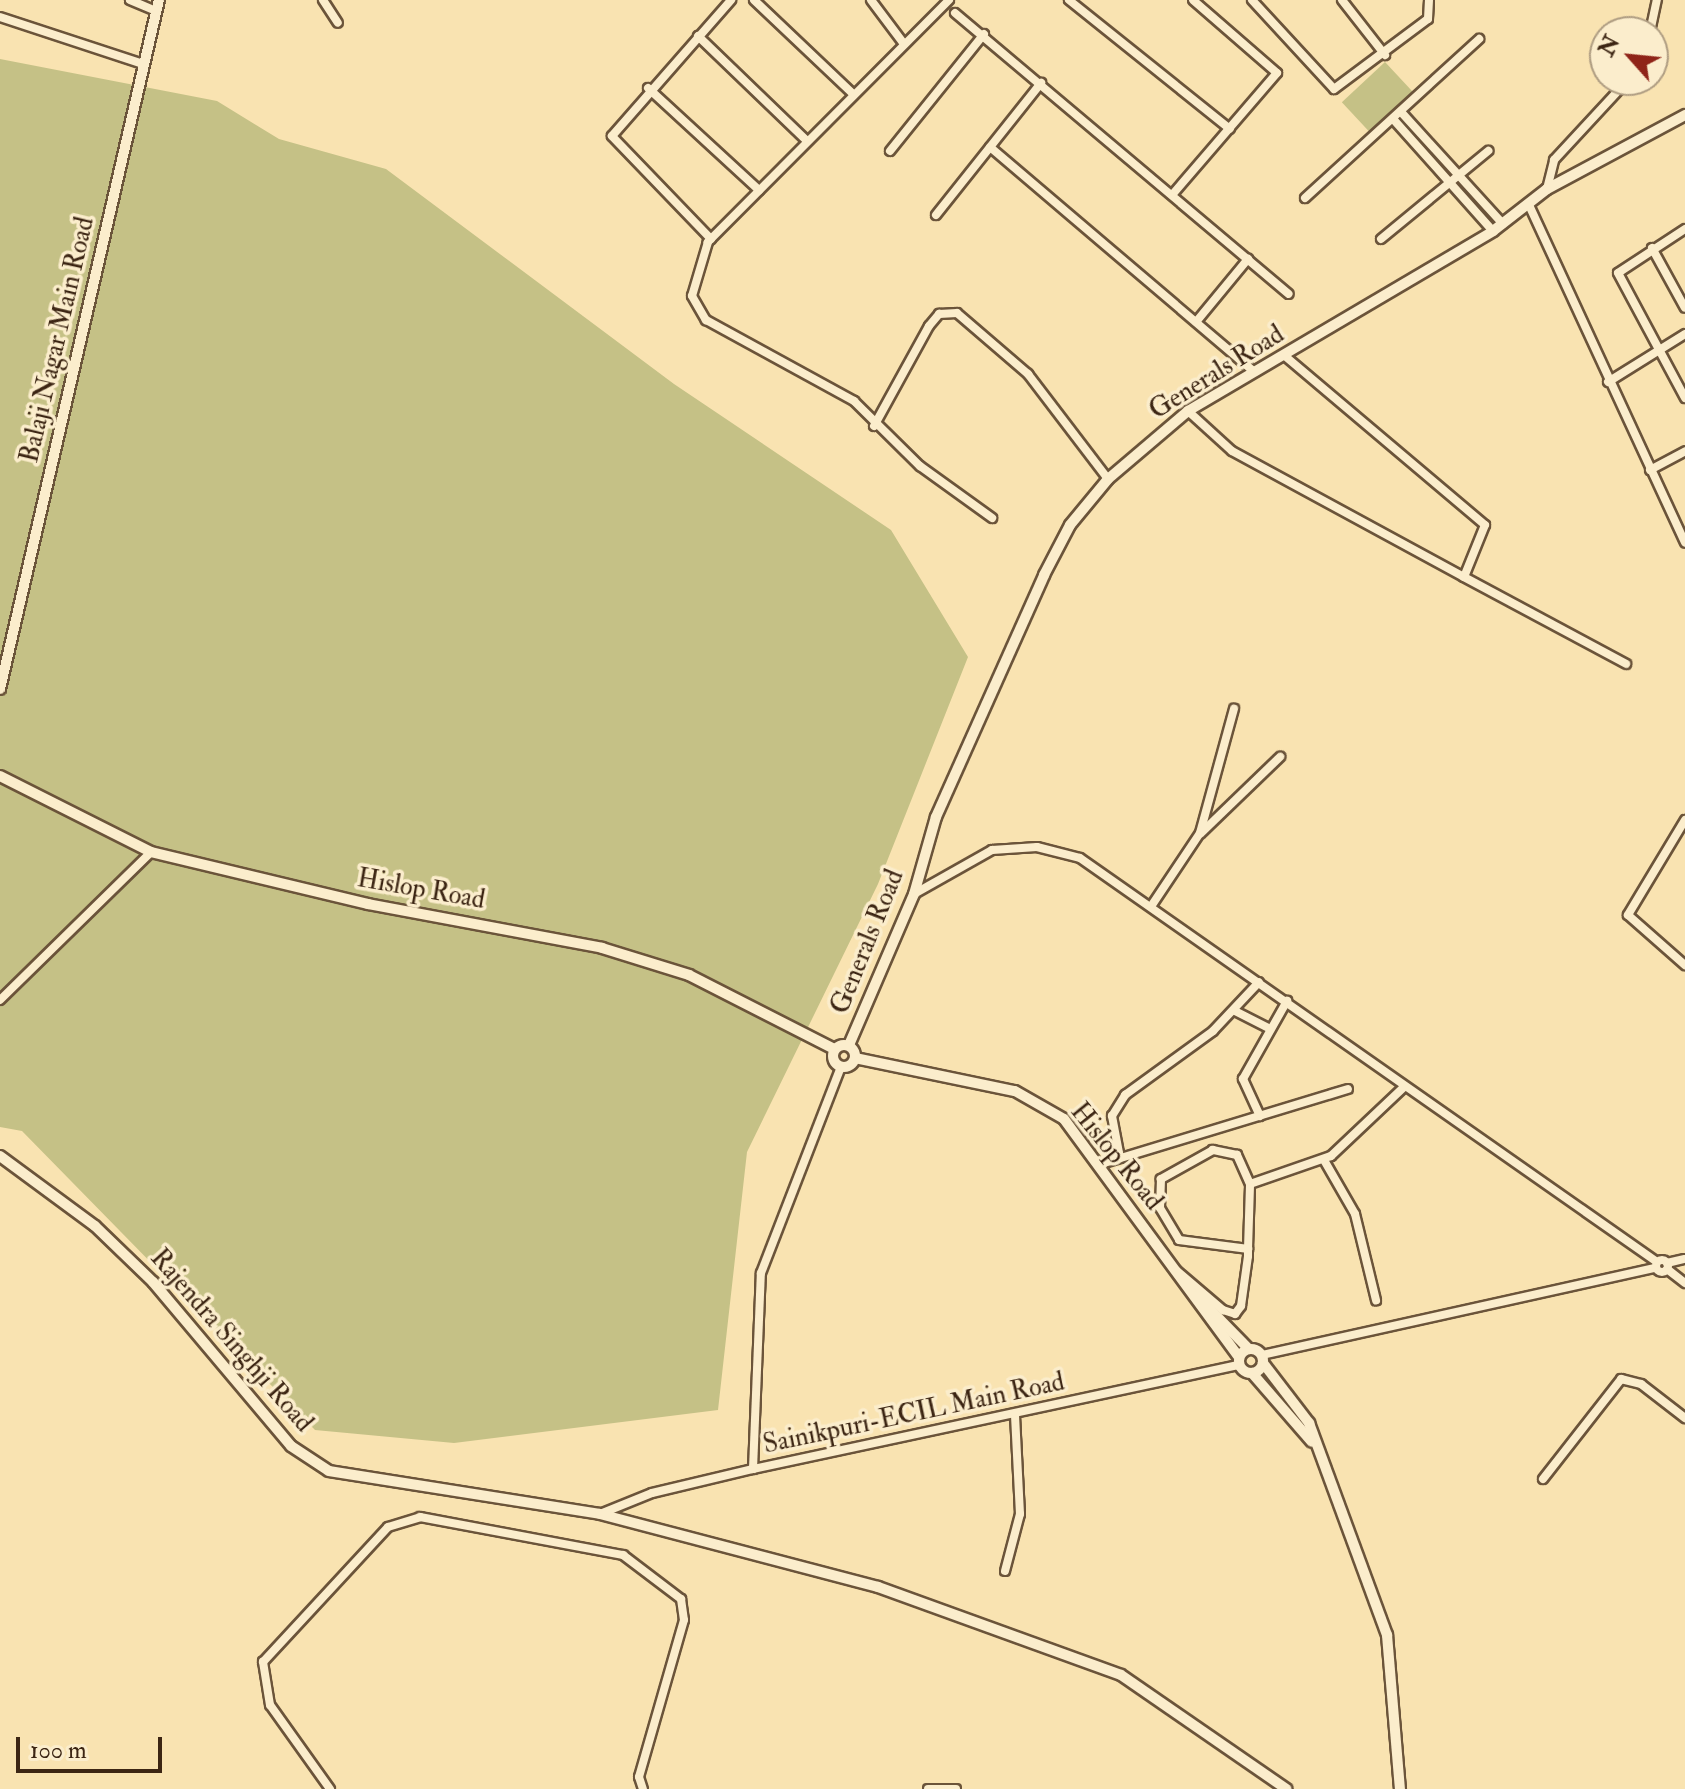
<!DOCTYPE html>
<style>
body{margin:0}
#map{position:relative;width:1685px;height:1789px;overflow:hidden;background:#f9e3b1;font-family:"IM FELL Double Pica",serif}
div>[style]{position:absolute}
.green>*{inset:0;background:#c5c186;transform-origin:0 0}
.roads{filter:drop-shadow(2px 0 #6b543a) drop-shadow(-2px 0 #6b543a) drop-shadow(0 2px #6b543a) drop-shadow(0 -2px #6b543a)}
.minor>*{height:8px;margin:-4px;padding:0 4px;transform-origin:4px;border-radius:4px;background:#fbedcc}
.minor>.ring{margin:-4px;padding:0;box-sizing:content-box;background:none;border:8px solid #fbedcc;border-radius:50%}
.tertiary>*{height:10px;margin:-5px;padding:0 5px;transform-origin:5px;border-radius:5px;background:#fbedcc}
.tertiary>.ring{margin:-5px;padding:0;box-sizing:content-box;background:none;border:10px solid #fbedcc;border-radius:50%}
span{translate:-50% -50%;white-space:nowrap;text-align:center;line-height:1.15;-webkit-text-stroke:7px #fbedcc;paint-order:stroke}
.street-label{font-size:26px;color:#3c2513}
.north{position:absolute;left:1589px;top:16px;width:80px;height:80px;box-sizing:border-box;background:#fbedcc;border:2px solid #af9d82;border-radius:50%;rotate:297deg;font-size:22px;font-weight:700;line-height:32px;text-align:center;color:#3c2513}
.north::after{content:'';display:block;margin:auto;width:28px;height:36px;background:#8f2418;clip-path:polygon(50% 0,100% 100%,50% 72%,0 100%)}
.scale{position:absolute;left:16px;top:1737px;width:146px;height:36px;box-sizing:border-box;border:4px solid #3c2513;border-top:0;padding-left:10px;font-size:24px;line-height:28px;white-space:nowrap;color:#3c2513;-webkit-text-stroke:6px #fbedcc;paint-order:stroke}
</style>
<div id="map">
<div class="green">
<i style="clip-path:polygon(0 59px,217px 101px,279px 139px,386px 169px,674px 384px,891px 530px,968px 657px,878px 884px,747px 1152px,718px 1410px,454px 1443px,315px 1430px,22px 1131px,0 1127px)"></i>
<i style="left:1385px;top:62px;width:42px;height:59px;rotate:47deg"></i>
</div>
<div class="roads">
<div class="minor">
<i style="left:130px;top:0;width:28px;rotate:23deg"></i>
<i style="left:323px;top:0;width:27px;rotate:57deg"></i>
<i style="left:754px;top:0;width:135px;rotate:43.5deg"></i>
<i style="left:871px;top:0;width:55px;rotate:53.1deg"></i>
<i style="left:949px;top:0;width:342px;rotate:134.9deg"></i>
<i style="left:708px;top:242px;width:56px;rotate:106.5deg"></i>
<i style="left:692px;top:296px;width:28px;rotate:60deg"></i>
<i style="left:706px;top:320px;width:169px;rotate:28.7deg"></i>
<i style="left:854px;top:401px;width:93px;rotate:44.6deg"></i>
<i style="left:920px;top:466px;width:89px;rotate:35.8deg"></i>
<i style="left:1069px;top:0;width:206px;rotate:38.7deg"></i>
<i style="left:1252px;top:0;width:121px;rotate:47.3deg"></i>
<i style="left:1334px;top:89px;width:117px;rotate:-36.7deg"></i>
<i style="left:1428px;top:19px;width:19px;rotate:-87deg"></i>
<i style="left:1342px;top:0;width:70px;rotate:52deg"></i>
<i style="left:955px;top:13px;width:436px;rotate:40.1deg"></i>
<i style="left:0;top:17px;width:151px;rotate:18.2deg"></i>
<i style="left:1650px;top:32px;width:33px;rotate:-78deg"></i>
<i style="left:698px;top:36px;width:149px;rotate:43.9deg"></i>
<i style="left:648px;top:88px;width:151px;rotate:42.6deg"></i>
<i style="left:1402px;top:113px;width:150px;rotate:47.7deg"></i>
<i style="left:1394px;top:120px;width:149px;rotate:48.3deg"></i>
<i style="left:990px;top:147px;width:347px;rotate:40.4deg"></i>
<i style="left:890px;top:151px;width:150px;rotate:-51.2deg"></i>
<i style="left:1547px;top:189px;width:30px;rotate:-76deg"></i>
<i style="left:1554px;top:160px;width:109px;rotate:-47.2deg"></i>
<i style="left:1172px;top:195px;width:161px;rotate:-49.3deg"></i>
<i style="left:1277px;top:73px;width:111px;rotate:-139deg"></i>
<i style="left:1305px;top:198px;width:236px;rotate:-42.4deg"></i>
<i style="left:1529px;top:205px;width:372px;rotate:65.2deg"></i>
<i style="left:936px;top:215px;width:169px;rotate:-51.5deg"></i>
<i style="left:1685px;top:229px;width:80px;rotate:146.7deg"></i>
<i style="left:1618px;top:273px;width:142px;rotate:61.8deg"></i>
<i style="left:711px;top:239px;width:143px;rotate:-133.9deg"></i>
<i style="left:612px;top:136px;width:181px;rotate:-48.8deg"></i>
<i style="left:1381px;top:239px;width:139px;rotate:-39.4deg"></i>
<i style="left:1652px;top:248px;width:68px;rotate:61.2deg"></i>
<i style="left:1196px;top:322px;width:82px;rotate:-50.5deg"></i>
<i style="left:1608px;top:382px;width:91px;rotate:-31.9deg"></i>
<i style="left:1188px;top:411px;width:59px;rotate:42.3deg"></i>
<i style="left:1232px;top:451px;width:264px;rotate:28.5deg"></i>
<i style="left:1464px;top:577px;width:56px;rotate:-68deg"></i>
<i style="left:1485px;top:525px;width:260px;rotate:-139.8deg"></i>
<i style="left:874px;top:426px;width:114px;rotate:-61.2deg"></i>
<i style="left:929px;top:326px;width:16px;rotate:-50deg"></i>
<i style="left:939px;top:314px;width:18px;rotate:-3deg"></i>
<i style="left:957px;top:313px;width:94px;rotate:40.7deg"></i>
<i style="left:1028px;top:374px;width:132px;rotate:52.7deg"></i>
<i style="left:1650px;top:470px;width:40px;rotate:-28deg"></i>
<i style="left:1464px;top:577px;width:184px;rotate:28.2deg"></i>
<i style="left:1685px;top:820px;width:111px;rotate:121deg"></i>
<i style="left:1628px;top:915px;width:76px;rotate:41.3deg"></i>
<i style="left:1201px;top:833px;width:110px;rotate:-43.9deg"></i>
<i style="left:914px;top:894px;width:90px;rotate:-29.4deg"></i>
<i style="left:992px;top:850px;width:45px;rotate:-3.8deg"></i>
<i style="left:1037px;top:847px;width:44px;rotate:14.3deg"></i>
<i style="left:1080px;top:858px;width:704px;rotate:35deg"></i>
<i style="left:1152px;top:905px;width:87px;rotate:-56.3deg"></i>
<i style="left:1200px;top:833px;width:129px;rotate:-74.7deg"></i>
<i style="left:0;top:1000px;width:211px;rotate:-44.4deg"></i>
<i style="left:1235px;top:1011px;width:37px;rotate:27deg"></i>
<i style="left:1260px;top:1116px;width:41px;rotate:-114.7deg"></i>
<i style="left:1243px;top:1079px;width:90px;rotate:-60.6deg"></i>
<i style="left:1120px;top:1158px;width:43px;rotate:-100.8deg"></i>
<i style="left:1112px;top:1116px;width:25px;rotate:-58deg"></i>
<i style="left:1125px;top:1095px;width:109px;rotate:-36deg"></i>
<i style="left:1213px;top:1031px;width:67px;rotate:-46.8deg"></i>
<i style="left:1324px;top:1160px;width:62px;rotate:60.1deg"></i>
<i style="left:1355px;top:1214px;width:89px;rotate:76.3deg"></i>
<i style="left:1101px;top:1164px;width:258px;rotate:-16.9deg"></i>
<i style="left:1250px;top:1184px;width:86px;rotate:-19.1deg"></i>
<i style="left:1331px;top:1156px;width:99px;rotate:-43.4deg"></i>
<i class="ring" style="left:1656px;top:1260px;width:4px;height:4px"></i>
<i style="left:1667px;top:1263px;width:18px;rotate:-13deg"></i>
<i style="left:1667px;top:1269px;width:23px;rotate:38deg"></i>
<i style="left:1176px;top:1270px;width:62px;rotate:40.4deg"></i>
<i style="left:1223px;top:1310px;width:13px;rotate:18deg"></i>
<i style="left:1235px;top:1314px;width:10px;rotate:-53deg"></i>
<i style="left:1241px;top:1306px;width:50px;rotate:-82deg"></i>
<i style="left:1248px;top:1256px;width:7px;rotate:-90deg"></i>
<i style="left:1248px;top:1249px;width:65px;rotate:-88.2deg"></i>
<i style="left:1250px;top:1184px;width:32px;rotate:-114deg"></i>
<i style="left:1237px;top:1155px;width:25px;rotate:-168deg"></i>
<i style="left:1213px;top:1150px;width:60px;rotate:150.9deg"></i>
<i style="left:1161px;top:1179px;width:29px;rotate:92deg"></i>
<i style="left:1160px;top:1208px;width:37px;rotate:59deg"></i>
<i style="left:1179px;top:1240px;width:70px;rotate:7.4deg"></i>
<i style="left:1262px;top:1355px;width:403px;rotate:-12.5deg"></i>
<i style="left:753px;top:1469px;width:196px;rotate:-87.7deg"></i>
<i style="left:761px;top:1273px;width:221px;rotate:-68.8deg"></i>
<i style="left:1543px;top:1479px;width:127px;rotate:-52deg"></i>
<i style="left:1621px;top:1379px;width:21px;rotate:14deg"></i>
<i style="left:1641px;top:1384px;width:56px;rotate:37.7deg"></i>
<i style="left:600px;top:1514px;width:56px;rotate:-22deg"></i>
<i style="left:652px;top:1493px;width:104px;rotate:-13.4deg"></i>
<i style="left:753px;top:1469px;width:497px;rotate:-12.1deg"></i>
<i style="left:1005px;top:1571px;width:59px;rotate:-75.3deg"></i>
<i style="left:1020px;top:1514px;width:100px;rotate:-92.9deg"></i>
<i style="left:330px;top:1789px;width:103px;rotate:-125.5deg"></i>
<i style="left:270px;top:1705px;width:44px;rotate:-99.2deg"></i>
<i style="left:263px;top:1662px;width:184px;rotate:-47.2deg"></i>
<i style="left:388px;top:1527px;width:34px;rotate:-17deg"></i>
<i style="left:420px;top:1517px;width:207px;rotate:10.6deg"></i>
<i style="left:623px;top:1555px;width:73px;rotate:37.2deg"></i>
<i style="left:681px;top:1599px;width:21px;rotate:82deg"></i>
<i style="left:684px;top:1620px;width:163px;rotate:106deg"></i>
<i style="left:639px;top:1777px;width:13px;rotate:72deg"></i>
<i style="left:928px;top:1789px;width:28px"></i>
</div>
<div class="tertiary">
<i style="left:0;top:689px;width:707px;rotate:-77.01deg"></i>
<i style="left:0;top:776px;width:169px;rotate:26.7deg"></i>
<i style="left:151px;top:852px;width:223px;rotate:13.5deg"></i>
<i style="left:368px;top:904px;width:238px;rotate:10.6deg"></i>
<i style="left:602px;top:948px;width:91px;rotate:17.2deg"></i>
<i style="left:689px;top:975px;width:163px;rotate:27deg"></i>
<i class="ring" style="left:833px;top:1045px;width:12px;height:12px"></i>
<i style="left:849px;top:1045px;width:164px;rotate:-66.7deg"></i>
<i style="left:914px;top:894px;width:80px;rotate:-74.1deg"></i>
<i style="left:936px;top:817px;width:265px;rotate:-65.9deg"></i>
<i style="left:1044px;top:575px;width:56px;rotate:-62.5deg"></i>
<i style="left:1070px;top:525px;width:60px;rotate:-50.4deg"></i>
<i style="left:1108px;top:479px;width:105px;rotate:-40.4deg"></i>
<i style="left:1188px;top:411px;width:354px;rotate:-30.5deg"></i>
<i style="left:1493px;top:231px;width:68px;rotate:-37.9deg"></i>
<i style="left:1547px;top:189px;width:157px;rotate:-28.2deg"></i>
<i style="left:855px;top:1058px;width:163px;rotate:11.7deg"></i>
<i style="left:1015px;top:1091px;width:56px;rotate:29.7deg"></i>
<i style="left:1064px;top:1119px;width:295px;rotate:53.7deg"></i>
<i style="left:0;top:1156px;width:118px;rotate:36.4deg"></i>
<i style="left:95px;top:1226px;width:81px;rotate:44deg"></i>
<i style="left:153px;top:1282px;width:214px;rotate:49.9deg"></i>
<i style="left:291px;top:1446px;width:45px;rotate:33.3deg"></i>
<i style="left:329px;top:1471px;width:274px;rotate:9deg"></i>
<i style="left:600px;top:1514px;width:287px;rotate:14.7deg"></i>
<i style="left:878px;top:1587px;width:258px;rotate:19.9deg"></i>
<i style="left:1121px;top:1675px;width:201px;rotate:34.6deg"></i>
<i style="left:1197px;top:1296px;width:73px;rotate:45.6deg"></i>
<i class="ring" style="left:1239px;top:1349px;width:14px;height:14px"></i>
<i style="left:1263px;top:1363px;width:76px;rotate:52.5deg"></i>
<i style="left:1309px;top:1423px;width:226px;rotate:69.8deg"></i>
<i style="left:1387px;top:1635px;width:155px;rotate:85.2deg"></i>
<i style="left:1252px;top:1373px;width:91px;rotate:49deg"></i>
</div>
</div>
<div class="street-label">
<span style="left:58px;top:340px;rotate:-77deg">Balaji Nagar Main Road</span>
<span style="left:1217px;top:373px;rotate:-32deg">Generals Road</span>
<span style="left:421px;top:890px;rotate:10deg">Hislop Road</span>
<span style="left:868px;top:942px;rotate:-68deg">Generals Road</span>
<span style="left:1116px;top:1157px;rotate:51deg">Hislop Road</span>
<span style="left:231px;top:1341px;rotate:49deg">Rajendra Singhji Road</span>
<span style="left:914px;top:1414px;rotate:-12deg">Sainikpuri-ECIL Main Road</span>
</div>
<div class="north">N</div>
<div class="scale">100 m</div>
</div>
